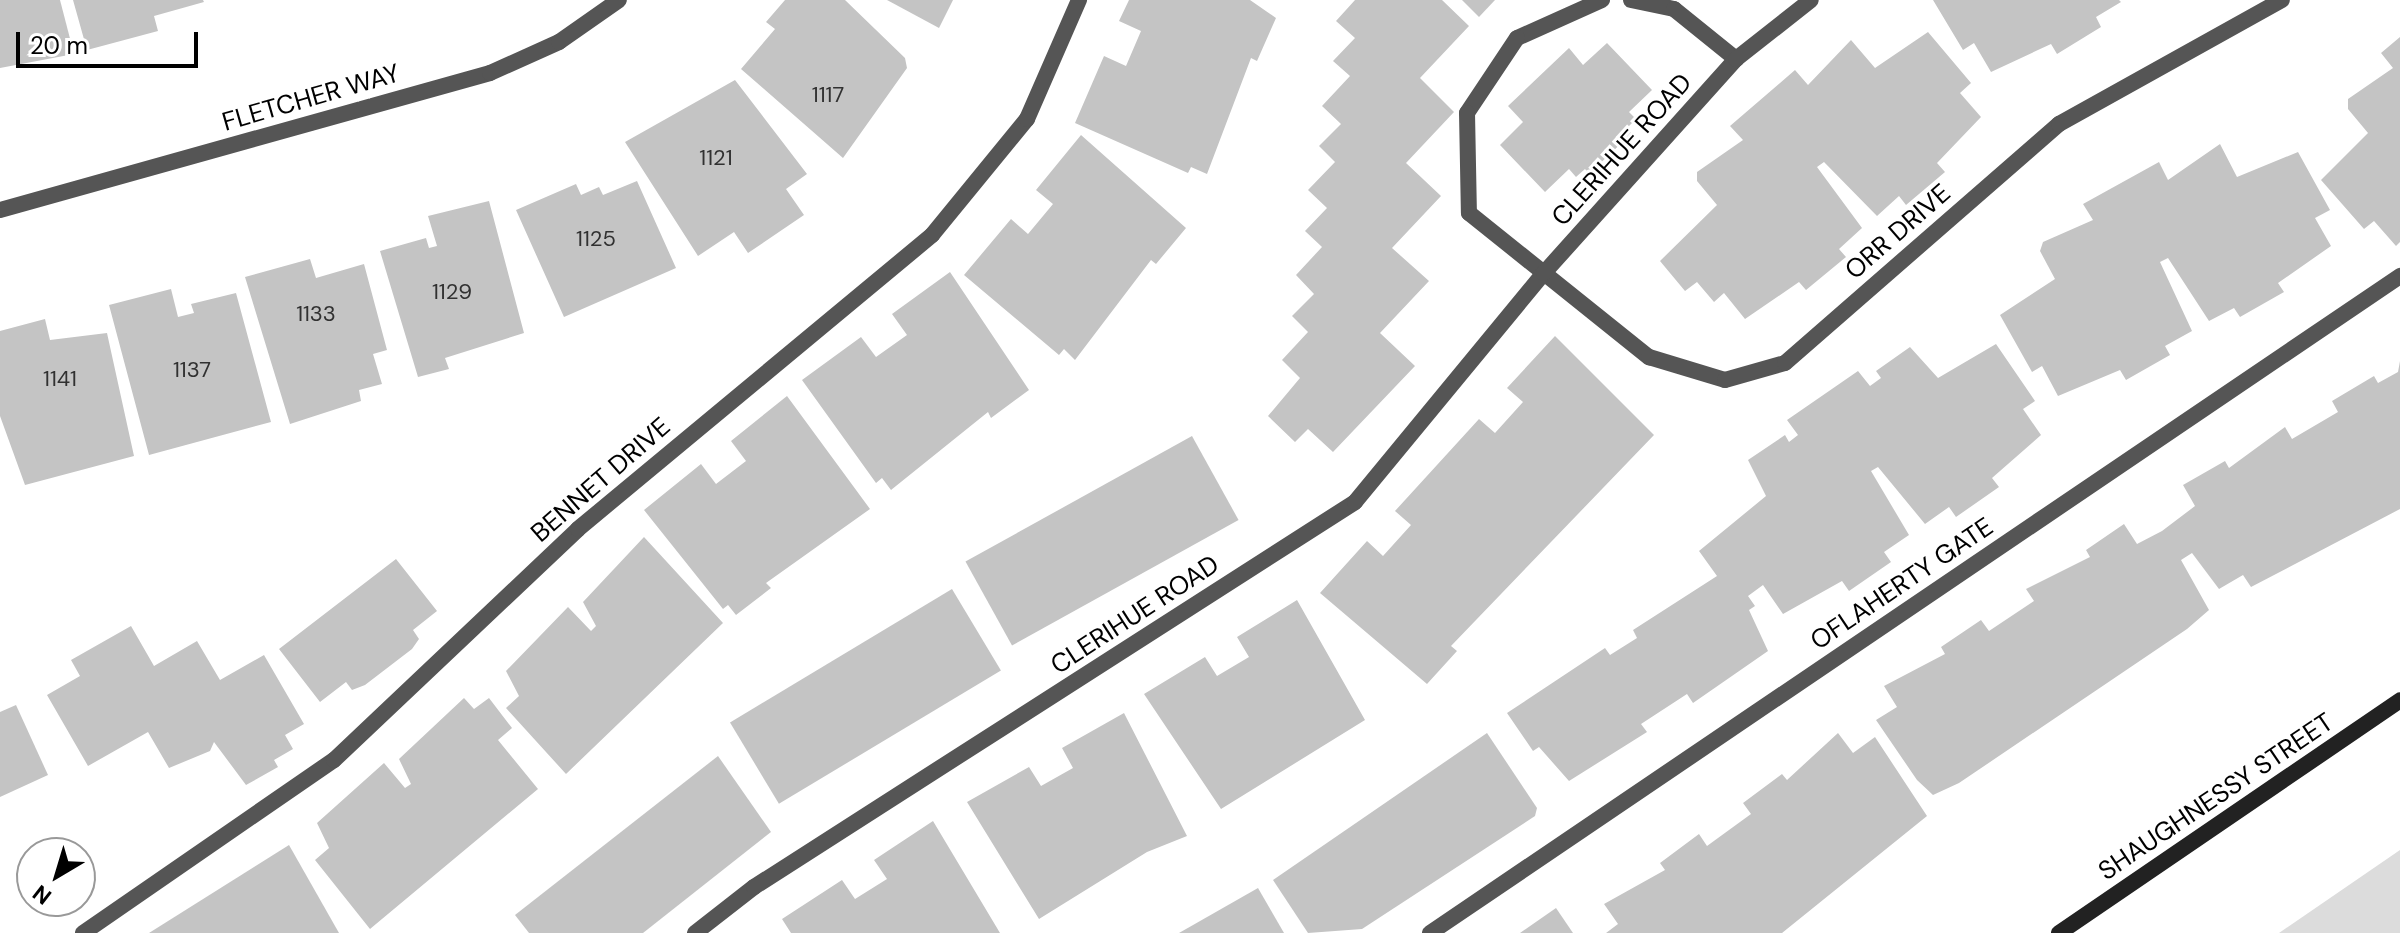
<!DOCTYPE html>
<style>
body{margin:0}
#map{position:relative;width:2400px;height:933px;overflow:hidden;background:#fff;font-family:"DM Sans",sans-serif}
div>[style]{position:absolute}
.green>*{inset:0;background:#dcdcdc}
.building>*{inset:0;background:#c4c4c4;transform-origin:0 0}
.lane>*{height:16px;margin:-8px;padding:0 8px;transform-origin:8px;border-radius:8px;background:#555}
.street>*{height:16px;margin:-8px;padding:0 8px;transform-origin:8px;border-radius:8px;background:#555}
.secondary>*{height:16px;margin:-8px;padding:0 8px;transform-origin:8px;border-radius:8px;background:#222}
span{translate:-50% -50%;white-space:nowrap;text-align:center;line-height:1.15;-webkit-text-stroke:6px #fff;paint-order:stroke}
.number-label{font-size:22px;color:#313131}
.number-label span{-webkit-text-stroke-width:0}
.street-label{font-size:26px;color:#000}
.north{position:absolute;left:16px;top:837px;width:80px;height:80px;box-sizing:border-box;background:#fff;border:2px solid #999;border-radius:50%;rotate:218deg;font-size:22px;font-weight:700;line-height:32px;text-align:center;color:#000}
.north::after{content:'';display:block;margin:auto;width:28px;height:36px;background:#000;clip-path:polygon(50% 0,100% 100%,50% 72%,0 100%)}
.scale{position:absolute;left:16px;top:32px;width:182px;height:36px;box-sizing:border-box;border:4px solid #000;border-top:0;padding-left:10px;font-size:24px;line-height:28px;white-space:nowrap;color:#000;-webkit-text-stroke:6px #fff;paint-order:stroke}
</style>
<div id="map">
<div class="green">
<i style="clip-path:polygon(2400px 850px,2400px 933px,2279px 933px)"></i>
</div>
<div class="building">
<i style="clip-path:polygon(0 0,60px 0,74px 54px,0 68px)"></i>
<i style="clip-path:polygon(73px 0,203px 0,204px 2px,154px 16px,158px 31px,87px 50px)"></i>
<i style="clip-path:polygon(785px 0,845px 0,905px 58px,907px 68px,843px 158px,741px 69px,775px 29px,766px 22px)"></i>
<i style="clip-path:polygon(887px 0,953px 0,939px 28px)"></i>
<i style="clip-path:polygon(1129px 0,1250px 0,1276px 18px,1257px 61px,1251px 58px,1207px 174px,1191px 167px,1188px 173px,1075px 123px,1104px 56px,1126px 66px,1141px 31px,1119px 21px)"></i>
<i style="clip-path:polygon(1355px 0,1442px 0,1469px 26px,1420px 78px,1454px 112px,1406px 163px,1441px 196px,1392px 248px,1429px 281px,1380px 333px,1415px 366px,1333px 452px,1308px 429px,1295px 442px,1268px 416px,1300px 378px,1282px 360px,1308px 332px,1292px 316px,1314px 294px,1296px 275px,1322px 247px,1305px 231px,1327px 208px,1308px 190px,1335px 162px,1319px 146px,1341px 124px,1322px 106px,1350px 76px,1333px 61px,1355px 38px,1336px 21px)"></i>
<i style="clip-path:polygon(1462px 0,1495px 0,1479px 17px)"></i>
<i style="clip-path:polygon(1933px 0,2119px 0,2121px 2px,2096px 17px,2101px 27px,2057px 54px,2051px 44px,1991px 72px,1974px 43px,1963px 50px)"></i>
<i style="clip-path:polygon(1928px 32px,1971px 83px,1960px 93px,1981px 117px,1937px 163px,1945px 172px,1906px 205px,1899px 196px,1877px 216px,1824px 162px,1817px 167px,1862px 228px,1839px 249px,1846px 257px,1806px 290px,1799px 282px,1745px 319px,1724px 293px,1714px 302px,1697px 282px,1685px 291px,1660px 261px,1717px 205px,1697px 181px,1697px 172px,1743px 140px,1730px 126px,1795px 70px,1808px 85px,1851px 40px,1875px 68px)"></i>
<i style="clip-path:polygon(2400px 37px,2400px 242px,2396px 246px,2374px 221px,2364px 229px,2321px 180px,2368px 133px,2348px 109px,2348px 99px,2393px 68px,2381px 53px)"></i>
<i style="clip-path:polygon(1607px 43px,1652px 90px,1629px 112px,1636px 119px,1627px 128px,1632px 133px,1589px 174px,1585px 169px,1576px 177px,1569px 169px,1545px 192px,1500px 145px,1523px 122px,1508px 106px,1569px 48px,1583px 65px)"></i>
<i style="clip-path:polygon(735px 80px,807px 174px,786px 189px,804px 215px,748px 253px,734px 232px,698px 256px,625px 142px)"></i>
<i style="clip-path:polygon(1081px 135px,1186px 228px,1156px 264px,1151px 260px,1075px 360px,1064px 349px,1059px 355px,964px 275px,1011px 219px,1028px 234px,1053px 204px,1036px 190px)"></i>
<i style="clip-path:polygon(2220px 144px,2237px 177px,2298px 152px,2330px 210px,2315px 218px,2331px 246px,2278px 283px,2284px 292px,2240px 317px,2234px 308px,2209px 321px,2168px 258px,2160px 262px,2192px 331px,2165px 346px,2170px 355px,2126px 380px,2120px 370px,2058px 396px,2042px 366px,2032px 372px,2000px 315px,2055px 279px,2040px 251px,2043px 242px,2093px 220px,2083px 204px,2159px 162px,2168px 180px)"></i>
<i style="clip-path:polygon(637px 181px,676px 268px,564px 317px,516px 210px,576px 184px,581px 195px,599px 187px,603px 195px)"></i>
<i style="clip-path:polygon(489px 201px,524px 333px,445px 358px,449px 369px,418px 377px,380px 251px,426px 238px,429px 248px,437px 246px,428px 216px)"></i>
<i style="clip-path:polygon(310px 259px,316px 278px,364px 264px,387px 350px,373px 354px,382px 384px,359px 390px,361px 401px,290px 424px,245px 277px)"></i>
<i style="clip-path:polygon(950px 272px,1029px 390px,991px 418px,988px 412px,891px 490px,882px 478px,876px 483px,802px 380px,861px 337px,876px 357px,907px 335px,892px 314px)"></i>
<i style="clip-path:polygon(171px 289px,178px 317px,194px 313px,191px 304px,236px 293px,271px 422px,149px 455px,109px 305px)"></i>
<i style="clip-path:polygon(45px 319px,50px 340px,107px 333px,134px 456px,25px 485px,0 416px,0 331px)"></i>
<i style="clip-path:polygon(1555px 336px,1654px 435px,1451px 646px,1457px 651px,1427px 684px,1320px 593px,1367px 541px,1383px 556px,1411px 525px,1395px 511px,1479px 419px,1495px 433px,1523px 402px,1507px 388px)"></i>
<i style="clip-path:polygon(1996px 344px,2035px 401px,2023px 409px,2041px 435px,1992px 478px,1999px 487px,1956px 517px,1949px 507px,1925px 524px,1878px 467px,1871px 471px,1909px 535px,1884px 552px,1891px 562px,1849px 591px,1842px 581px,1783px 614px,1763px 585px,1748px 596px,1755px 606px,1749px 610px,1768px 651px,1693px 703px,1687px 694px,1641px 724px,1647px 732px,1569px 781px,1539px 747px,1533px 751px,1507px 713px,1605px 648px,1610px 655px,1637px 638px,1633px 630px,1717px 576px,1699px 551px,1766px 496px,1748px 460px,1785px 435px,1789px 442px,1798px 435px,1787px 420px,1858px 371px,1870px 386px,1881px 378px,1876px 371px,1910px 347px,1938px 378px)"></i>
<i style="clip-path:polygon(2400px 361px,2400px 509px,2251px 587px,2243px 575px,2219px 589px,2192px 553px,2181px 560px,2209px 610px,2187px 629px,1959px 783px,1933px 795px,1917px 780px,1876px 720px,1897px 707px,1884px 686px,1945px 654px,1941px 647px,1981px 620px,1989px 631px,2034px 601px,2026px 589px,2090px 557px,2086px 550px,2124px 524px,2137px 544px,2162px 531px,2195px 506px,2183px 485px,2225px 461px,2229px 468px,2285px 427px,2292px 439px,2338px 412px,2332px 401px,2374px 376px,2378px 383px,2398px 372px)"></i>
<i style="clip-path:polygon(787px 396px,870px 509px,766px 583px,771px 588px,736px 615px,728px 605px,723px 609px,644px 510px,701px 464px,716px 484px,746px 461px,731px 441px)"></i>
<i style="left:1192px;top:436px;width:96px;height:259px;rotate:61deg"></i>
<i style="clip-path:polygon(644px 537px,723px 623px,566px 774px,506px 708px,519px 696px,506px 671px,568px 607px,591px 631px,596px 626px,583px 602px)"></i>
<i style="clip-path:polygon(396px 559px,437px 611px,413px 630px,419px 639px,412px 649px,365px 685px,352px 690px,346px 682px,320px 702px,279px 649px)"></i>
<i style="left:952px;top:589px;width:95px;height:259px;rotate:59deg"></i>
<i style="clip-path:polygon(1297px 600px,1365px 720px,1221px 809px,1144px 694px,1205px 657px,1217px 676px,1249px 657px,1237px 637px)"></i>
<i style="clip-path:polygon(131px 626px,154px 666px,197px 641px,220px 680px,264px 655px,304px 724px,285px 735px,293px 749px,274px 760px,278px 767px,246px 785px,214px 742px,210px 751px,169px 768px,148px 732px,88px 766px,47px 695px,80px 676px,71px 660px)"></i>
<i style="clip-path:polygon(464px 698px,474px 709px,489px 698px,512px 728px,498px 740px,538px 789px,370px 929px,315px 860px,329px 848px,317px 823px,384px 763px,405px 788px,411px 784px,399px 759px)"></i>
<i style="clip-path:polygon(16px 705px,48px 775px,0 797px,0 712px)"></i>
<i style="clip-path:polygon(1124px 713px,1187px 836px,1147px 852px,1039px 919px,967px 802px,1029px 767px,1041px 786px,1073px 768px,1062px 748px)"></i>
<i style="clip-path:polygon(1487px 733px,1537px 808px,1535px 816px,1362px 929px,1308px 933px,1273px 880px)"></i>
<i style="clip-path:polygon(1838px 733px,1853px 753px,1875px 737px,1927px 816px,1782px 933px,1606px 933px,1618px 924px,1604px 904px,1665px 870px,1660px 863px,1699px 834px,1707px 846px,1751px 814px,1743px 803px,1782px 774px,1787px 780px)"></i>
<i style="clip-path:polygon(718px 756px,771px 832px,643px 933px,529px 933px,515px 915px)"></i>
<i style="clip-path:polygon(933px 821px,1000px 933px,791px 933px,782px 919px,842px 880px,855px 899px,887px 879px,874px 860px)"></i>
<i style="clip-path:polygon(289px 845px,339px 933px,149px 933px)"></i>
<i style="clip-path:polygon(1258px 888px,1284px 933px,1179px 933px)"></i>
<i style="clip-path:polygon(1556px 908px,1573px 933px,1520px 933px)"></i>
</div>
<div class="lane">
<i style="left:1602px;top:0;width:93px;rotate:155.9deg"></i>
<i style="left:1517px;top:38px;width:90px;rotate:123.7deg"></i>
<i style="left:1467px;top:113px;width:100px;rotate:88.9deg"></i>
<i style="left:1469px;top:213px;width:231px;rotate:38.7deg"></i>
<i style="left:1649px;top:357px;width:79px;rotate:16.8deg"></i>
<i style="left:1725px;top:380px;width:62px;rotate:-15.8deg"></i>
<i style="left:1785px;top:363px;width:364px;rotate:-41.1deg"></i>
<i style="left:2059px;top:124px;width:255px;rotate:-29.1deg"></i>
<i style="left:1631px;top:0;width:44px;rotate:11.8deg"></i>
<i style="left:1674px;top:9px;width:80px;rotate:38.9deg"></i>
<i style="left:83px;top:933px;width:305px;rotate:-34.6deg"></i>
<i style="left:334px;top:760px;width:336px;rotate:-43.4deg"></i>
<i style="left:578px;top:529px;width:460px;rotate:-39.7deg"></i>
<i style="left:932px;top:235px;width:150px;rotate:-50.7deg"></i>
<i style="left:1027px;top:119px;width:130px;rotate:-66.4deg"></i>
<i style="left:695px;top:933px;width:75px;rotate:-37.9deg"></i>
<i style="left:754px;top:887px;width:714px;rotate:-32.64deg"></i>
<i style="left:1355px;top:502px;width:297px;rotate:-50.5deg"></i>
<i style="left:1544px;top:273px;width:288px;rotate:-48.1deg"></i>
<i style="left:1736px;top:59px;width:95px;rotate:-38.2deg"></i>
<i style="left:1430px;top:933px;width:1172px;rotate:-34.11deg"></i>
</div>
<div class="street">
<i style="left:0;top:210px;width:509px;rotate:-15.62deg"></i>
<i style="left:490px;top:73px;width:76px;rotate:-24.2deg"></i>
<i style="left:559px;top:42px;width:73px;rotate:-35deg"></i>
</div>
<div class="secondary">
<i style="left:2059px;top:933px;width:413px;rotate:-34.3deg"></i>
</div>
<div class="number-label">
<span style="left:828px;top:95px">1117</span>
<span style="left:716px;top:158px">1121</span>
<span style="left:596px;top:239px">1125</span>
<span style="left:452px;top:292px">1129</span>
<span style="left:316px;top:314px">1133</span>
<span style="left:192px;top:370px">1137</span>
<span style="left:60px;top:379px">1141</span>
</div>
<div class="street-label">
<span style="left:311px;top:98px;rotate:-16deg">FLETCHER WAY</span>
<span style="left:1622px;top:150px;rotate:-48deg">CLERIHUE ROAD</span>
<span style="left:1898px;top:232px;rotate:-41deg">ORR DRIVE</span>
<span style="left:601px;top:480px;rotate:-41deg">BENNET DRIVE</span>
<span style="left:1902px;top:584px;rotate:-34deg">OFLAHERTY GATE</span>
<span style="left:1135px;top:615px;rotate:-33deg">CLERIHUE ROAD</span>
<span style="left:2216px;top:797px;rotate:-34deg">SHAUGHNESSY STREET</span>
</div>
<div class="north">N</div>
<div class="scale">20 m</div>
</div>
